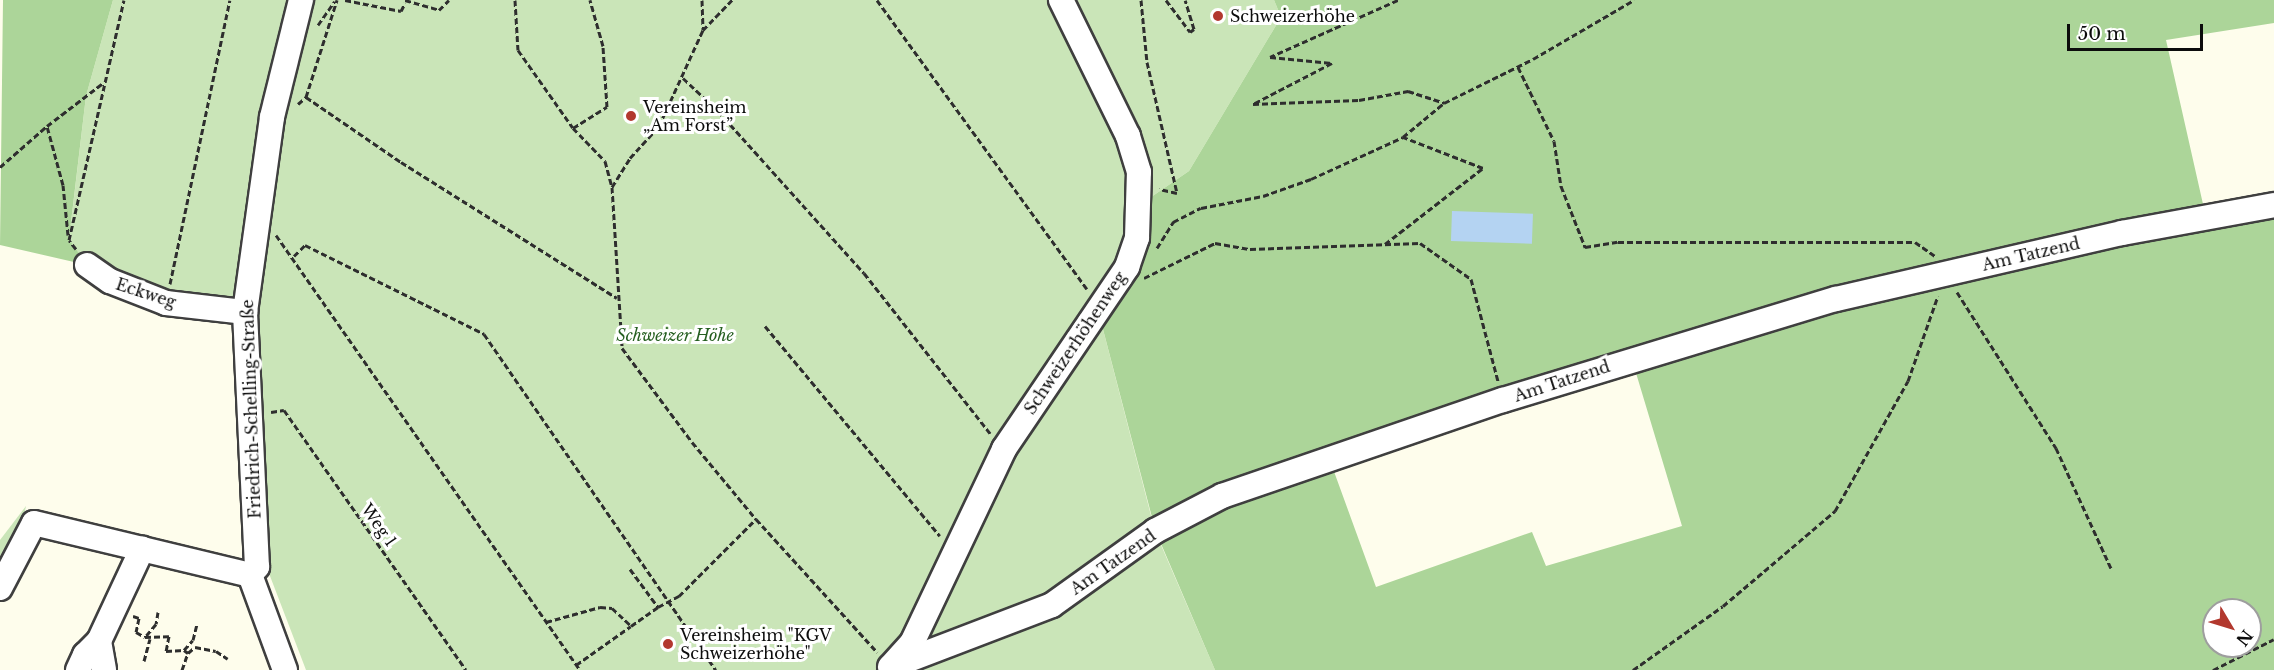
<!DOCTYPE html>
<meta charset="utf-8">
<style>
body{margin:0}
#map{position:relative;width:2274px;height:670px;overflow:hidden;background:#fefdec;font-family:"Libre Baskerville",serif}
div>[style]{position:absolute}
.green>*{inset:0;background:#cae5b8}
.forest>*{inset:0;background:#acd599}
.water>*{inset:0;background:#b4d3f2;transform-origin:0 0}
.path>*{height:3px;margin-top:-1.5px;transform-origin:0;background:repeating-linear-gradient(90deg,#2e2e2e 0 6px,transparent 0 9px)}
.roads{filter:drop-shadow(2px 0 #3f3f3f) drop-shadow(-2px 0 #3f3f3f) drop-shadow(0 2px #3f3f3f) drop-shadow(0 -2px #3f3f3f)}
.minor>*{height:24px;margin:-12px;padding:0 12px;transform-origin:12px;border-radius:12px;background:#fff}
.dots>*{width:16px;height:16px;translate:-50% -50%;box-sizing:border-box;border:3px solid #fff;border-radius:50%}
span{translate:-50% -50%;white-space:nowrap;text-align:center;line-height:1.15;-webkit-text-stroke:6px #fff;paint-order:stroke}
.poi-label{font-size:16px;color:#0c0c0c}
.left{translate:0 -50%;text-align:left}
.street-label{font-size:16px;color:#0c0c0c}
.park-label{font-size:16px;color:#265f21;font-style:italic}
.north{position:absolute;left:2202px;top:598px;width:60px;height:60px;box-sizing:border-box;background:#fff;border:2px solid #9e9e9e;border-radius:50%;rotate:128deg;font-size:16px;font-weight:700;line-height:24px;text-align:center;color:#0c0c0c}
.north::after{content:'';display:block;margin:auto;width:21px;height:27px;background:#b2382e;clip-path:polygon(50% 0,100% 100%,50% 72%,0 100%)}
.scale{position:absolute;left:2067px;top:24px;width:136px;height:27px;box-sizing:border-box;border:3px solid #0c0c0c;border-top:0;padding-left:8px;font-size:18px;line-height:21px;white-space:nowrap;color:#0c0c0c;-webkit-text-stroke:4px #fff;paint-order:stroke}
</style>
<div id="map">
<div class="green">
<i style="clip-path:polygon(113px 0,1274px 0,1281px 17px,1189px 171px,1141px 204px,1098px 310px,1155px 531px,1215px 670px,306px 670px,265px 563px,245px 312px,166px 303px,87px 265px,69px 240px,86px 96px)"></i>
<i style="clip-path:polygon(26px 506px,18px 543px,0 579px,0 540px)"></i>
</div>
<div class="forest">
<i style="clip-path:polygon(3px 0,113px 0,86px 96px,69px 239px,87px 265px,0 245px)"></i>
<i style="clip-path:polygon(1274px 0,2274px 0,2274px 23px,2166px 40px,2205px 213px,1833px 294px,1154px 525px,1098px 310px,1141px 204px,1189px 171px,1281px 17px)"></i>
<i style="clip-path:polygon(evenodd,2274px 211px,2274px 670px,1215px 670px,1159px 539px,1224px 503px,1332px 466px,1376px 587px,1532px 532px,1546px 566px,1682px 526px,1633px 363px,1832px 306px,2274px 211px,2214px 610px,2250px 610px,2250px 646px,2214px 646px,2214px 610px)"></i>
</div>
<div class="water">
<i style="left:1452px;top:211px;width:81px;height:30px;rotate:2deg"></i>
</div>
<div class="path">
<i style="left:345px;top:0;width:57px;rotate:11.1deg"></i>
<i style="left:401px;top:11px;width:9px;rotate:-63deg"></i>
<i style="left:405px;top:0;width:35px;rotate:16deg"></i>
<i style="left:439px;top:10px;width:14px;rotate:-45deg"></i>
<i style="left:515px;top:0;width:50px;rotate:86.6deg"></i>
<i style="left:518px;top:50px;width:95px;rotate:54.8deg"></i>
<i style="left:573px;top:128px;width:46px;rotate:45.9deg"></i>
<i style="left:605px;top:161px;width:27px;rotate:75deg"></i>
<i style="left:612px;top:187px;width:161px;rotate:86.4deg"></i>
<i style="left:622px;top:348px;width:117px;rotate:53.3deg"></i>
<i style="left:692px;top:442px;width:100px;rotate:50.3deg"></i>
<i style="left:756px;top:519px;width:180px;rotate:47.7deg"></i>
<i style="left:702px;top:0;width:30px;rotate:88deg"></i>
<i style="left:877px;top:0;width:357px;rotate:54deg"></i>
<i style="left:1141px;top:0;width:62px;rotate:84.5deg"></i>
<i style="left:1147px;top:62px;width:134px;rotate:77.1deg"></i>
<i style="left:1177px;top:193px;width:18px;rotate:-167deg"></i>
<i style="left:1166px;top:0;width:40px;rotate:53deg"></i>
<i style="left:1190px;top:32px;width:5px;rotate:-37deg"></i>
<i style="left:1194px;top:29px;width:30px;rotate:-107deg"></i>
<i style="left:1398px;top:0;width:140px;rotate:156deg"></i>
<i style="left:1270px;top:57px;width:62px;rotate:5.5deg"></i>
<i style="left:1332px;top:63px;width:89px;rotate:152.6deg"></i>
<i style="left:1253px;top:104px;width:106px;rotate:-2.2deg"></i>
<i style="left:1359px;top:100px;width:50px;rotate:-10.4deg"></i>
<i style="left:1408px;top:91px;width:38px;rotate:18deg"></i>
<i style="left:318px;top:25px;width:29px;rotate:-55deg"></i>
<i style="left:1518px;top:67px;width:82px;rotate:64.1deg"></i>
<i style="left:1554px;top:141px;width:46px;rotate:81.2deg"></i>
<i style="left:1561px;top:186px;width:66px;rotate:68.5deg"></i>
<i style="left:1585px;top:247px;width:33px;rotate:-9deg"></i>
<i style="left:1618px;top:242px;width:297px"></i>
<i style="left:1915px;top:242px;width:24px;rotate:35deg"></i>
<i style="left:683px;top:78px;width:48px;rotate:43.3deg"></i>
<i style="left:718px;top:111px;width:218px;rotate:48deg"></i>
<i style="left:864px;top:273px;width:204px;rotate:51.8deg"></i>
<i style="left:306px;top:97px;width:115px;rotate:34.4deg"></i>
<i style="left:401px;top:162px;width:255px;rotate:32.2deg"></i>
<i style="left:298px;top:104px;width:11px;rotate:-41deg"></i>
<i style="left:306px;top:97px;width:102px;rotate:-72.3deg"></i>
<i style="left:573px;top:128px;width:40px;rotate:-32deg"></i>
<i style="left:607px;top:107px;width:61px;rotate:-93.8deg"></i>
<i style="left:603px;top:46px;width:48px;rotate:-105.8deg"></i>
<i style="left:0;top:167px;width:62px;rotate:-41.1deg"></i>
<i style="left:612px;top:187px;width:34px;rotate:-58deg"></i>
<i style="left:630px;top:158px;width:43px;rotate:-47.8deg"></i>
<i style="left:659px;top:126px;width:106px;rotate:-65.4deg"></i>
<i style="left:703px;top:30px;width:42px;rotate:-46deg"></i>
<i style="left:68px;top:235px;width:50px;rotate:-95.7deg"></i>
<i style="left:63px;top:185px;width:61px;rotate:-105.2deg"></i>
<i style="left:47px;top:126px;width:71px;rotate:-37.5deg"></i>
<i style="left:276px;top:235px;width:531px;rotate:55.05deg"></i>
<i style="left:1385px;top:244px;width:124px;rotate:-37.8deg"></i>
<i style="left:1483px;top:168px;width:86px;rotate:-158.8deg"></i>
<i style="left:1157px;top:248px;width:31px;rotate:-58deg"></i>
<i style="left:1173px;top:222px;width:31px;rotate:-27deg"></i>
<i style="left:1201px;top:208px;width:63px;rotate:-11deg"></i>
<i style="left:1263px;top:196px;width:51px;rotate:-19.5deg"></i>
<i style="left:1311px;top:179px;width:101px;rotate:-24.5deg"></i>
<i style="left:1403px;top:137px;width:53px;rotate:-39.7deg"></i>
<i style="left:1444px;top:103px;width:99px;rotate:-26.3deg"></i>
<i style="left:1533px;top:59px;width:117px;rotate:-30.3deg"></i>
<i style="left:76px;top:249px;width:11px;rotate:-128deg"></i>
<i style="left:69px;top:240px;width:246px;rotate:-77.1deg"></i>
<i style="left:294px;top:256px;width:16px;rotate:-45deg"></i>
<i style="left:305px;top:245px;width:200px;rotate:26.4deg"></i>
<i style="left:484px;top:334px;width:408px;rotate:55.4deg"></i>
<i style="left:1144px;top:278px;width:79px;rotate:-26.2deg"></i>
<i style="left:1215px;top:243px;width:36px;rotate:10deg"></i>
<i style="left:1250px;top:249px;width:170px;rotate:-2deg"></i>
<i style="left:1420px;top:243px;width:62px;rotate:35.2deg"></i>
<i style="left:1471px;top:279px;width:106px;rotate:75.2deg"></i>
<i style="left:170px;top:284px;width:290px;rotate:-78.1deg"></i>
<i style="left:1957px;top:292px;width:185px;rotate:57.6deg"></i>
<i style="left:2056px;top:448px;width:132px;rotate:65.4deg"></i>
<i style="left:765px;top:326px;width:273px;rotate:50.2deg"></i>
<i style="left:271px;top:412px;width:13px;rotate:-9deg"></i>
<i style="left:284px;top:410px;width:317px;rotate:55deg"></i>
<i style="left:630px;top:569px;width:47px;rotate:53.6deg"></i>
<i style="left:658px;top:607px;width:24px;rotate:-28deg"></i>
<i style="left:679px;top:596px;width:109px;rotate:-45deg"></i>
<i style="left:158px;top:612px;width:12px;rotate:99deg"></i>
<i style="left:156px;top:624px;width:17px;rotate:130deg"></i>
<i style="left:145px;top:637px;width:24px;rotate:-2deg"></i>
<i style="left:169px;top:636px;width:15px;rotate:101deg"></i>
<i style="left:166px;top:651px;width:18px;rotate:-3deg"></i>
<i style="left:184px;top:650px;width:5px;rotate:37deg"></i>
<i style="left:188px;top:653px;width:9px;rotate:-41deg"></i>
<i style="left:195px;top:647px;width:21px;rotate:11deg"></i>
<i style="left:216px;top:651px;width:14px;rotate:34deg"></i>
<i style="left:133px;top:616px;width:6px;rotate:18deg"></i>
<i style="left:139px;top:618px;width:14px;rotate:102deg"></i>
<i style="left:136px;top:632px;width:10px;rotate:29deg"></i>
<i style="left:546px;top:622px;width:56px;rotate:-15.5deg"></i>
<i style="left:600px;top:607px;width:12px;rotate:5deg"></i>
<i style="left:612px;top:608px;width:26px;rotate:43deg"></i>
<i style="left:631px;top:626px;width:33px;rotate:-35deg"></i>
<i style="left:184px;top:650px;width:13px;rotate:-48deg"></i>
<i style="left:193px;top:640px;width:16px;rotate:-76deg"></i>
<i style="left:144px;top:661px;width:23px;rotate:-75deg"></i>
<i style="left:576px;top:665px;width:67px;rotate:-35.3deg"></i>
<i style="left:182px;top:670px;width:18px;rotate:-71deg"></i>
<i style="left:1633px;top:670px;width:110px;rotate:-35.4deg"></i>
<i style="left:1723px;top:606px;width:147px;rotate:-40.3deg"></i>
<i style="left:1835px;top:511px;width:149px;rotate:-60.7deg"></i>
<i style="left:1908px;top:381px;width:90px;rotate:-70.6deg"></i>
<i style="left:2213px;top:670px;width:68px;rotate:-26.9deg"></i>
</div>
<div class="roads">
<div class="minor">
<i style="left:87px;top:265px;width:28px;rotate:35deg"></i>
<i style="left:110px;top:281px;width:60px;rotate:21.4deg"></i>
<i style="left:166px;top:303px;width:80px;rotate:6.5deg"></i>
<i style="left:0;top:588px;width:73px;rotate:-62.4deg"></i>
<i style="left:34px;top:523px;width:111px;rotate:13.5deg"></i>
<i style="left:99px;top:641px;width:29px;rotate:80deg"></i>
<i style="left:891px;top:666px;width:31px;rotate:-48deg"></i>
<i style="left:912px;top:643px;width:215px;rotate:-64.6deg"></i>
<i style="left:1004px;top:449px;width:220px;rotate:-55.9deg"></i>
<i style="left:1127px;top:267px;width:31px;rotate:-71deg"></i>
<i style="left:1137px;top:238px;width:66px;rotate:-88.3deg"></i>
<i style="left:1139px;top:172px;width:38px;rotate:-107deg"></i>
<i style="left:1128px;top:136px;width:152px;rotate:-116.2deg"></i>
<i style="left:890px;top:667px;width:173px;rotate:-20.9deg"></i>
<i style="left:1052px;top:605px;width:127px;rotate:-35.7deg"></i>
<i style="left:1155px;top:531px;width:76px;rotate:-27.6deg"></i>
<i style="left:1222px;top:496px;width:297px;rotate:-18.9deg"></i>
<i style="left:1503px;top:400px;width:348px;rotate:-16.9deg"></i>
<i style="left:1836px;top:299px;width:294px;rotate:-13deg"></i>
<i style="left:2122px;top:233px;width:155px;rotate:-10.4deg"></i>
<i style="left:78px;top:670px;width:17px;rotate:-65deg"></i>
<i style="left:85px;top:655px;width:20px;rotate:-45deg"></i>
<i style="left:99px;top:641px;width:102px;rotate:-64.9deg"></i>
<i style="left:142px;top:549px;width:111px;rotate:13.5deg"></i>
<i style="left:285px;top:670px;width:101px;rotate:-110.2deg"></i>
<i style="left:250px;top:575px;width:11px;rotate:-49deg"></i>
<i style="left:257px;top:567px;width:255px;rotate:-92.7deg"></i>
<i style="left:245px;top:312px;width:197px;rotate:-82.1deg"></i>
<i style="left:272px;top:117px;width:121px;rotate:-76.1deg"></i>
</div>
</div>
<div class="dots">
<i style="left:1218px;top:16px;background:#b2382e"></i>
<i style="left:631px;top:116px;background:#b2382e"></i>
<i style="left:668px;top:644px;background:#b2382e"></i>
</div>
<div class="poi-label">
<span class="left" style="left:1230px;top:16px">Schweizerhöhe</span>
<span class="left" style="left:643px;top:116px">Vereinsheim<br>„Am Forst”</span>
<span class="left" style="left:680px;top:644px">Vereinsheim "KGV<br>Schweizerhöhe"</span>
</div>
<div class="street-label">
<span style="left:2031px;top:254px;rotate:-13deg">Am Tatzend</span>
<span style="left:146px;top:293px;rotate:18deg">Eckweg</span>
<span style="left:1075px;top:343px;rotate:-56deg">Schweizerhöhenweg</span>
<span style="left:1562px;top:381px;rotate:-18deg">Am Tatzend</span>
<span style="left:251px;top:409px;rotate:-92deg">Friedrich-Schelling-Straße</span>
<span style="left:379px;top:525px;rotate:55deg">Weg 1</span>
<span style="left:1113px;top:562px;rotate:-35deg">Am Tatzend</span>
</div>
<div class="park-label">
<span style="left:675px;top:335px">Schweizer Höhe</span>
</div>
<div class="north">N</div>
<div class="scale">50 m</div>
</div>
